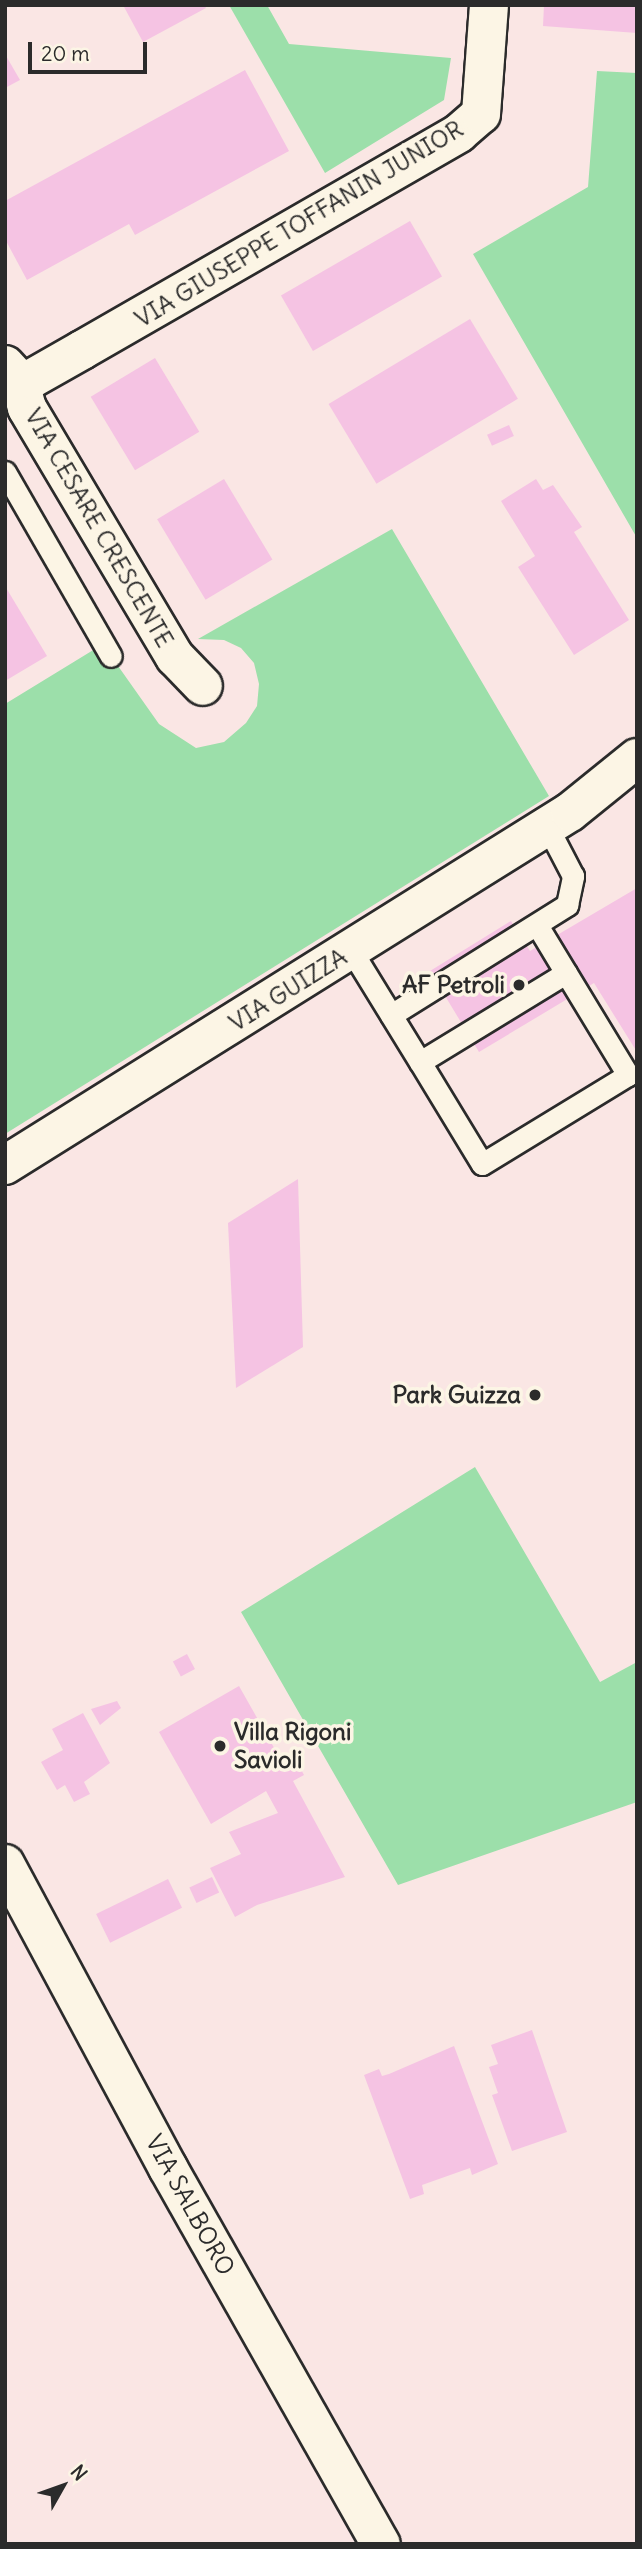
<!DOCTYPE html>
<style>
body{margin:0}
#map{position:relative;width:642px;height:2549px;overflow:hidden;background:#fae6e4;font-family:Delius,sans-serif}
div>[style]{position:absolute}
.green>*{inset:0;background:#9cdfaa}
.building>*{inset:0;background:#f5c3e3;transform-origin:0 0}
.roads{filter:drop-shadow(2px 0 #2b2b2b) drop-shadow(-2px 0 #2b2b2b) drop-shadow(0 2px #2b2b2b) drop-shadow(0 -2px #2b2b2b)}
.service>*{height:21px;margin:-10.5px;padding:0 10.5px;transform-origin:10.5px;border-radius:10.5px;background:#fcf5e5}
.minor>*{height:38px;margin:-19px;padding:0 19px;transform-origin:19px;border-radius:19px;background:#fcf5e5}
.tertiary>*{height:38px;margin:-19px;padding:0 19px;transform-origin:19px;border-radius:19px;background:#fcf5e5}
.secondary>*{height:38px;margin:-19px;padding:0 19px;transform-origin:19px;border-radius:19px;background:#fcf5e5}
.dots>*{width:19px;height:19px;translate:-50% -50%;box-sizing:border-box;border:4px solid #fcf5e5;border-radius:50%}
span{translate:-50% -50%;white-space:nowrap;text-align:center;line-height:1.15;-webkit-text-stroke:7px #fcf5e5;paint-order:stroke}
.street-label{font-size:24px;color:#2b2b2b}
.poi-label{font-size:24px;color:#2b2b2b;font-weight:700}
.right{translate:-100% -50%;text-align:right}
.left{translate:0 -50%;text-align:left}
.frame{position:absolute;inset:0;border:7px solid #2b2b2b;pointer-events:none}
.north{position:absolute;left:28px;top:2451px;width:70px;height:70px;-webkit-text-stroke:5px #fcf5e5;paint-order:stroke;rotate:50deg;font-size:19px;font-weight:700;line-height:28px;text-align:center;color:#2b2b2b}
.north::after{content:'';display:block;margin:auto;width:24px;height:32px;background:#2b2b2b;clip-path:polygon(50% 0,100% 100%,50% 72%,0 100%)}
.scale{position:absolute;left:28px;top:42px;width:119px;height:32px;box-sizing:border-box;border:4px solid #2b2b2b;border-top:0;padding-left:9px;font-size:21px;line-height:24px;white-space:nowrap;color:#2b2b2b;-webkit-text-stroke:5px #fcf5e5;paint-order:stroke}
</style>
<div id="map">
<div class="green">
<i style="clip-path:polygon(229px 5px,267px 5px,289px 44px,451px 58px,444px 100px,325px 173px)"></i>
<i style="clip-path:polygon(597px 71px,637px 73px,637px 538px,473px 254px,588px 187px)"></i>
<i style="clip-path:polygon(392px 529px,549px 796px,5px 1134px,5px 704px,108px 641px,111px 656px,159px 724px,196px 748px,224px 742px,246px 723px,257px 706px,259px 684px,254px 663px,241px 648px,224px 640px,198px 639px)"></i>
<i style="clip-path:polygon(475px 1467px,600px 1682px,637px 1662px,637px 1802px,398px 1885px,241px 1612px)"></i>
</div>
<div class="building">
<i style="clip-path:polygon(123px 5px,204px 5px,206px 8px,143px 42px)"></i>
<i style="clip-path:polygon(544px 5px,637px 5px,637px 33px,543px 26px)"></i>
<i style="clip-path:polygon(5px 54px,20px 80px,5px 88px)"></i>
<i style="clip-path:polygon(245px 70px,289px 151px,135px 235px,129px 224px,27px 280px,5px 239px,5px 201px)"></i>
<i style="left:410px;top:221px;width:64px;height:149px;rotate:60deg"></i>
<i style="left:470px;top:319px;width:93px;height:165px;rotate:59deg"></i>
<i style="left:155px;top:358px;width:86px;height:75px;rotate:59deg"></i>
<i style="left:509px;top:425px;width:12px;height:24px;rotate:66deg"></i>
<i style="left:224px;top:479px;width:94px;height:78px;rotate:59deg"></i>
<i style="clip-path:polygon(536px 479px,543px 490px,553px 485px,582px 527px,574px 532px,629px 620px,574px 655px,518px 567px,535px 556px,501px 501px)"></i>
<i style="clip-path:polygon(5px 586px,47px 656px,5px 681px)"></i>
<i style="clip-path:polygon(637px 888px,637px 1052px,594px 983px,479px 1052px,430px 971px,511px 921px,530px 951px)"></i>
<i style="clip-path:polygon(298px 1179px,303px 1347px,236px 1388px,228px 1223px)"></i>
<i style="left:187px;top:1654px;width:17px;height:16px;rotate:62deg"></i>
<i style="clip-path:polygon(239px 1686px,281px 1760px,293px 1754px,304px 1775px,293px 1781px,345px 1877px,257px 1905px,235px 1917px,210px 1868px,241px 1854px,229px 1832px,278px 1813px,266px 1791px,211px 1824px,159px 1732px)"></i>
<i style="clip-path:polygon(117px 1701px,121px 1708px,100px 1725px,91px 1709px)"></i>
<i style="clip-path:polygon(83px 1713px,110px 1763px,84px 1782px,90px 1794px,74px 1802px,65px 1785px,57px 1790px,41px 1762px,63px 1750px,52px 1729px)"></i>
<i style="left:212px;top:1877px;width:17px;height:25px;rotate:65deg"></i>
<i style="left:168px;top:1879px;width:32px;height:80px;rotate:64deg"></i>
<i style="clip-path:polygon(532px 2030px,567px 2132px,512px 2151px,492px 2095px,498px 2093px,489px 2067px,498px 2064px,491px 2045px)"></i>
<i style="clip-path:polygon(454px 2046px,498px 2164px,472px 2175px,470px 2168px,422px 2185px,424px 2194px,410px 2199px,364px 2075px,379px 2069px,382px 2076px,389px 2074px)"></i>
</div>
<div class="roads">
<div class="service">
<i style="left:5px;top:472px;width:212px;rotate:60.1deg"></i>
<i style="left:351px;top:950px;width:132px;rotate:58.4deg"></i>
<i style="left:420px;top:1062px;width:171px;rotate:-31.4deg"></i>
<i style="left:566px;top:973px;width:56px;rotate:-121.1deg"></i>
<i style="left:391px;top:1015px;width:208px;rotate:-32deg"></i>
<i style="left:567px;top:905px;width:30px;rotate:-78deg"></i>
<i style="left:573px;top:876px;width:56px;rotate:-117.5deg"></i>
<i style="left:420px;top:1062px;width:119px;rotate:58.7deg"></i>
<i style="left:482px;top:1164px;width:171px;rotate:-31.4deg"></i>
<i style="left:628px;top:1075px;width:119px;rotate:-121.3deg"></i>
</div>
<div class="minor">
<i style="left:5px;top:365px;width:21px;rotate:47deg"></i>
<i style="left:19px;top:380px;width:29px;rotate:74deg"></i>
<i style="left:27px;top:408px;width:290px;rotate:59.3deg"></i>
<i style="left:175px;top:657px;width:40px;rotate:46deg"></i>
<i style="left:19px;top:380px;width:12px;rotate:-5deg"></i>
<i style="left:31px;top:379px;width:59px;rotate:-29.6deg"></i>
<i style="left:82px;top:350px;width:435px;rotate:-29.9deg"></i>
<i style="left:459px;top:133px;width:29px;rotate:-41deg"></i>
<i style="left:481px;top:114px;width:109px;rotate:-85.8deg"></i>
</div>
<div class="tertiary">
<i style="left:5px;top:1864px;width:345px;rotate:61.8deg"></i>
<i style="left:168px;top:2168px;width:432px;rotate:60.5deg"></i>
</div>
<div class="secondary">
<i style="left:5px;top:1165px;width:666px;rotate:-32deg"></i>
<i style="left:570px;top:812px;width:86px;rotate:-38.9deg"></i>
</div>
</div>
<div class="dots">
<i style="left:519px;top:985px;background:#2b2b2b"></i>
<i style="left:535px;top:1395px;background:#2b2b2b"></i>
<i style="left:220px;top:1746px;background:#2b2b2b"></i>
</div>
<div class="street-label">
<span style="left:299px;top:224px;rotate:-31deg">VIA GIUSEPPE TOFFANIN JUNIOR</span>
<span style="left:99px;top:528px;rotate:60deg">VIA CESARE CRESCENTE</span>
<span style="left:288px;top:990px;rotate:-32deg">VIA GUIZZA</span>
<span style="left:190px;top:2205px;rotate:61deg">VIA SALBORO</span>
</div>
<div class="poi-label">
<span class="right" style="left:505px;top:985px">AF Petroli</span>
<span class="right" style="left:521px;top:1395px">Park Guizza</span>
<span class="left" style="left:234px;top:1746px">Villa Rigoni<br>Savioli</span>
</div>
<div class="frame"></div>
<div class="north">N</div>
<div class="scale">20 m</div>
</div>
